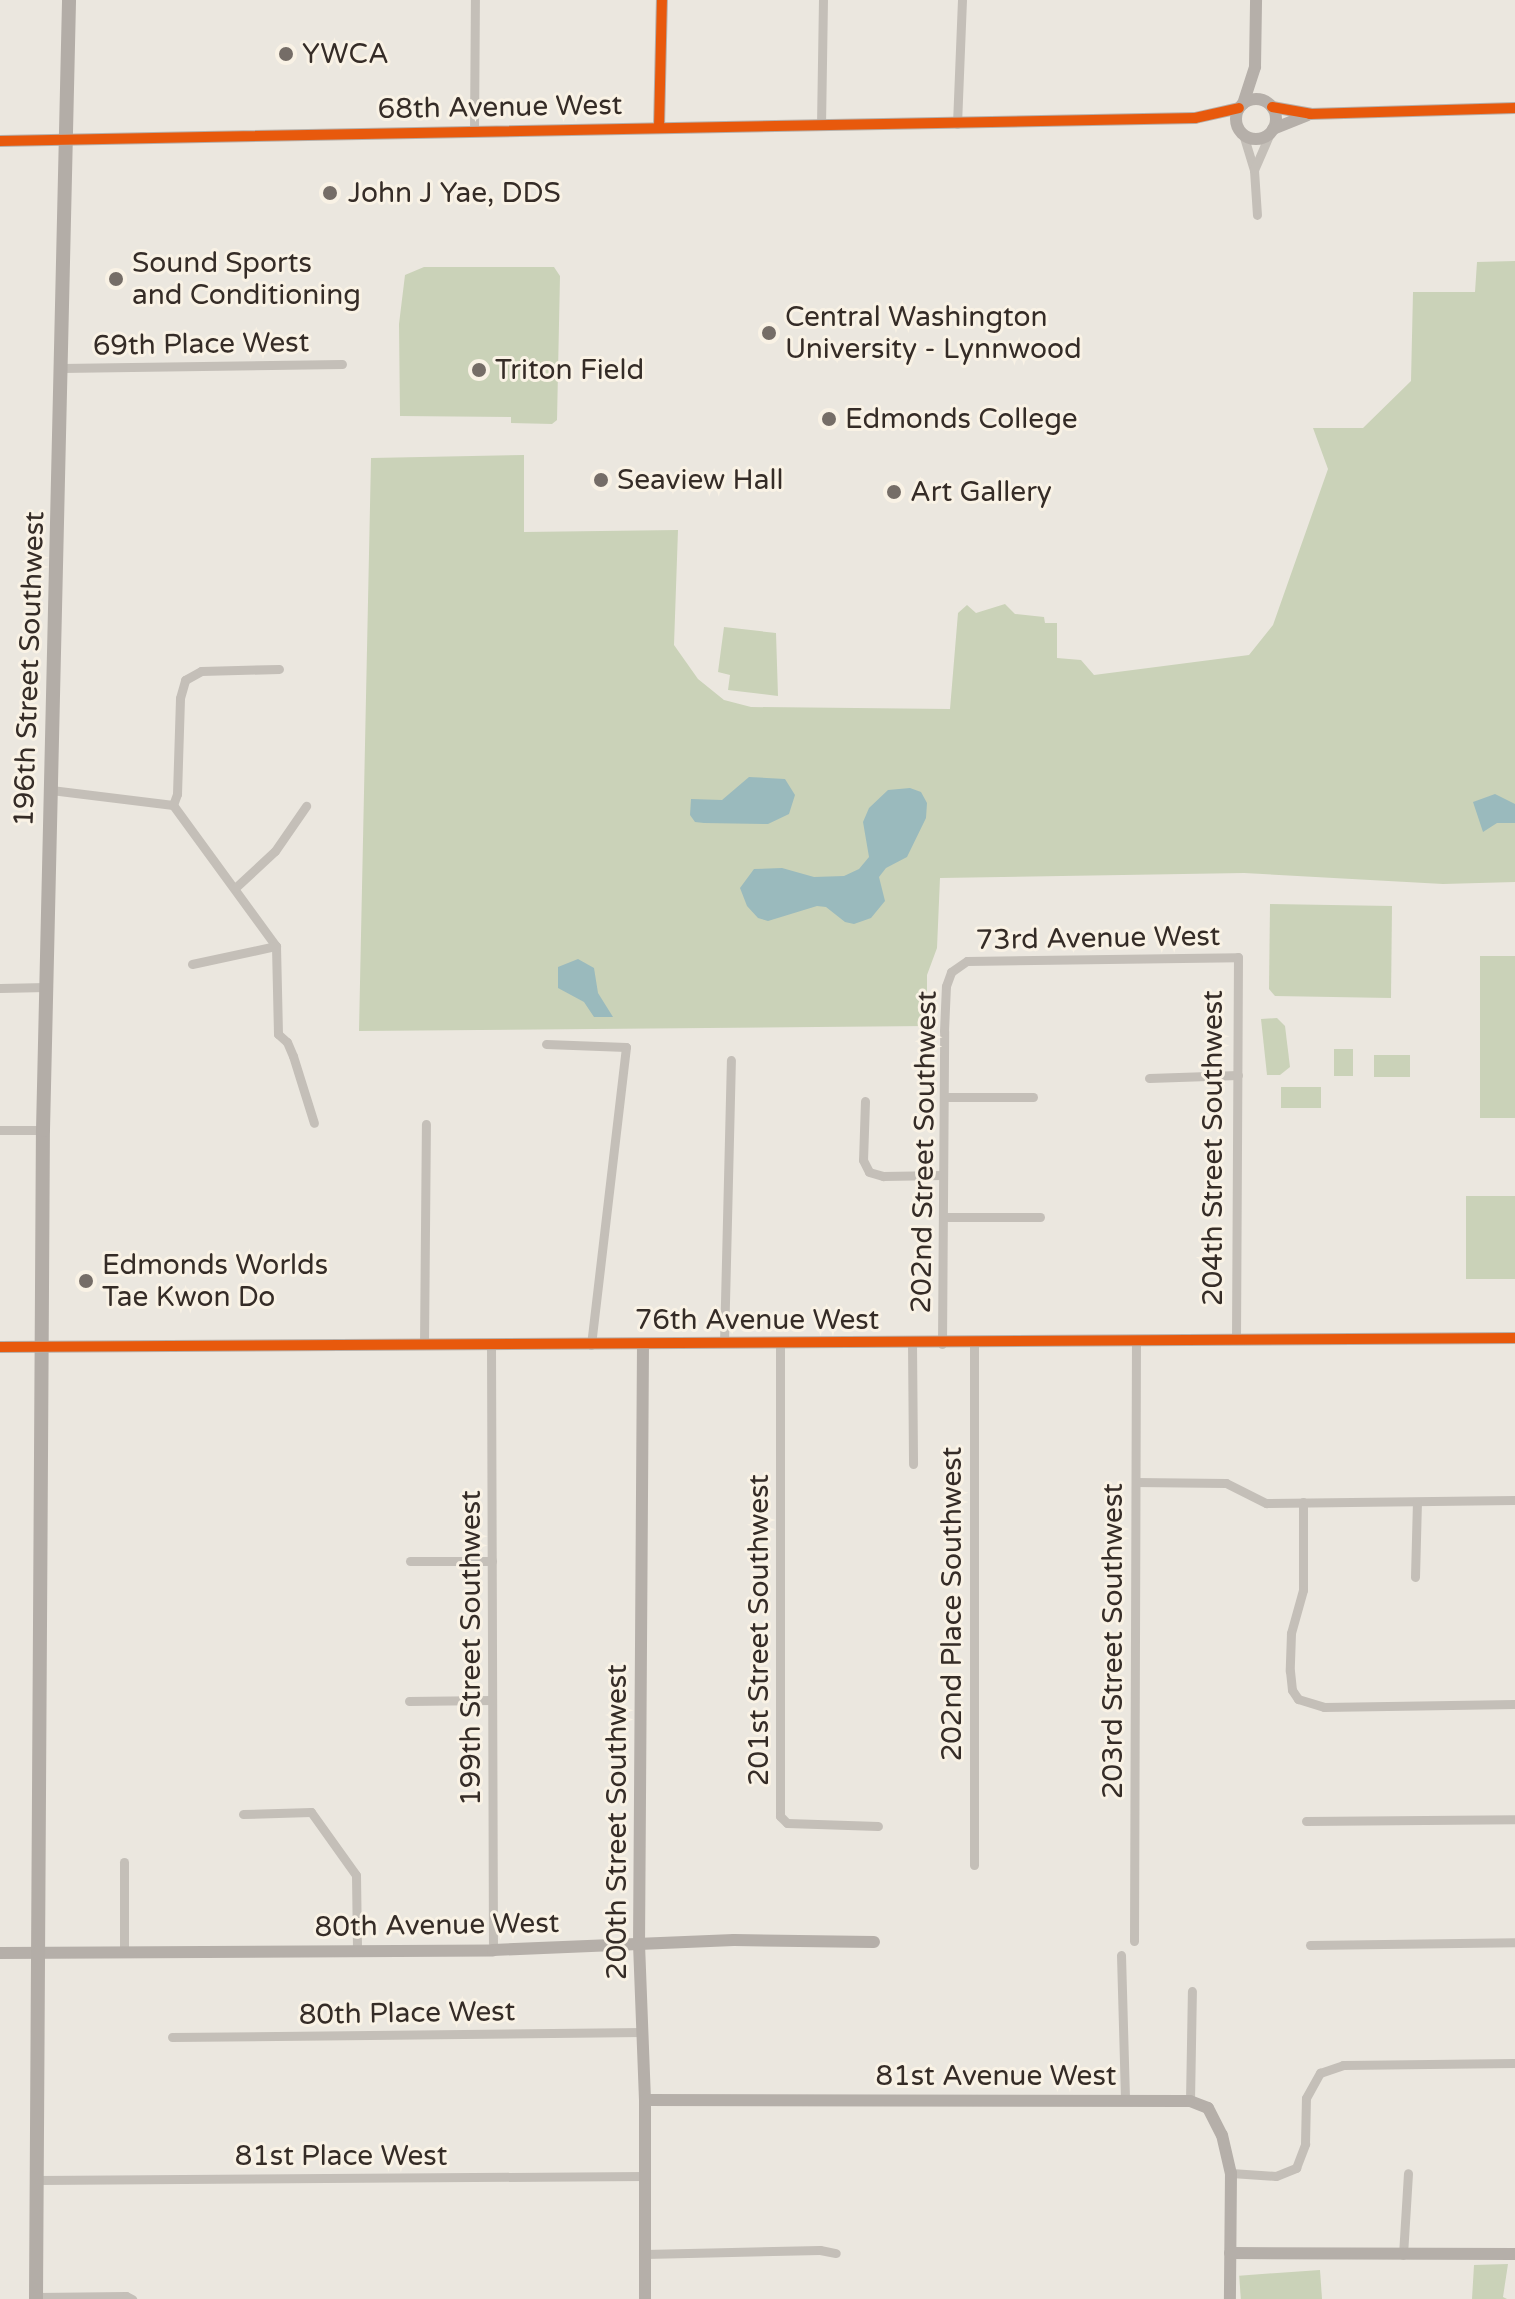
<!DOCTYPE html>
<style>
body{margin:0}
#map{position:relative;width:1515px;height:2299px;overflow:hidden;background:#ebe7df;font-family:"Varela Round",sans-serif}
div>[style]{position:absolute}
.green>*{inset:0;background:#cad2b8;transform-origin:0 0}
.water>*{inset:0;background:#9ababd}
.street>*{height:9px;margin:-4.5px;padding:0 4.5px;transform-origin:4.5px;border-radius:4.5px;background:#c4bfb8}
.secondary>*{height:12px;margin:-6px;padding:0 6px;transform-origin:6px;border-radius:6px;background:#b5afa9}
.secondary>.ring{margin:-6px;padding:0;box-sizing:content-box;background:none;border:12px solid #b5afa9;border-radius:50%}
.primary>*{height:14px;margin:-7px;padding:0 7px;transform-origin:7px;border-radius:7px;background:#b3ada7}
.cycleway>*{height:10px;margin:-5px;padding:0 5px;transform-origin:5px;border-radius:5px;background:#e8590c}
.dots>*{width:22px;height:22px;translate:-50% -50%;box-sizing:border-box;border:4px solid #f9f2e5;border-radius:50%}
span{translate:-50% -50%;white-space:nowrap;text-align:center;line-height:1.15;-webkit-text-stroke:6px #f9f2e5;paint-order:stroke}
.poi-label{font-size:28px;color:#352c27}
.left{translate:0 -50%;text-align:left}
.street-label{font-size:28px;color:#352c27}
</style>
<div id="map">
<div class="green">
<i style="clip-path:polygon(1515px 261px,1515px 882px,1443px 884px,1244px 873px,940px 878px,937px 948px,927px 975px,927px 1026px,359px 1031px,371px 458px,524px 455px,524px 532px,678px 530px,674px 645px,698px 679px,724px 700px,751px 707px,950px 709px,958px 613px,967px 605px,976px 613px,1005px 604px,1015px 614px,1044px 617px,1045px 623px,1057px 623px,1057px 658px,1081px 660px,1094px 675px,1249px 655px,1273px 625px,1328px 469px,1313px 428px,1363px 428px,1411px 381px,1413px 292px,1475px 292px,1477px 262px)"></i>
<i style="clip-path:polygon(424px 267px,554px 267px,560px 276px,557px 420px,552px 424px,511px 423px,511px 417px,400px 416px,399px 324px,405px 275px)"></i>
<i style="clip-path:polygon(724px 627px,776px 633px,778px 696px,728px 690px,730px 675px,718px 672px)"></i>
<i style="clip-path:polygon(1270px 904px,1392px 906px,1391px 998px,1275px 996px,1269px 989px)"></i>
<i style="left:1480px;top:956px;width:35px;height:162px"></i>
<i style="clip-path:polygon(1277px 1018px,1285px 1026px,1290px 1067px,1280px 1075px,1267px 1075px,1261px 1019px)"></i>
<i style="left:1334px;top:1049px;width:19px;height:27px"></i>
<i style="left:1410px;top:1055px;width:22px;height:36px;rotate:90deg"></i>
<i style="left:1281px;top:1087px;width:40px;height:21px"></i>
<i style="left:1466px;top:1196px;width:49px;height:83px"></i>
<i style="clip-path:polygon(1508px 2264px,1503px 2297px,1507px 2299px,1472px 2299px,1474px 2265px)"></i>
<i style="left:1320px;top:2270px;width:29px;height:81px;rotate:86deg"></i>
</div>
<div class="water">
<i style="clip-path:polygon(749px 777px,785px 779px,795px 795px,789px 814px,768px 824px,704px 823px,695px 822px,690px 815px,691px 799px,722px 800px)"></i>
<i style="clip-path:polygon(910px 788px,921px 792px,927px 803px,926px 818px,907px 857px,886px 868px,879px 877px,885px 901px,871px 918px,854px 924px,845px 922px,826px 907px,817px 906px,768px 921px,758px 918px,747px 906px,740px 888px,754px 869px,782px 868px,814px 877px,844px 876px,859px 869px,869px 857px,863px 822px,869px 808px,888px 790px)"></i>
<i style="clip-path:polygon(1495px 794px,1515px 804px,1515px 823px,1497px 823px,1483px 832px,1473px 802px)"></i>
<i style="clip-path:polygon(578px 959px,594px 968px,598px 993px,613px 1017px,594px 1017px,584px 1002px,558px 988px,558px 967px)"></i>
</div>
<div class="street">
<i style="left:957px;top:124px;width:124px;rotate:-87.7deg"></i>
<i style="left:821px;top:126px;width:126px;rotate:-89.1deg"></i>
<i style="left:474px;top:132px;width:132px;rotate:-89.6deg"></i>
<i style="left:1243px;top:134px;width:38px;rotate:73deg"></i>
<i style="left:1254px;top:170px;width:45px;rotate:86.2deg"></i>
<i style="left:1254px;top:170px;width:40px;rotate:-66.6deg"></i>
<i style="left:61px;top:368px;width:281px;rotate:-0.8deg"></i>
<i style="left:51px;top:790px;width:123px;rotate:7deg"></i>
<i style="left:173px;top:805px;width:175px;rotate:53.9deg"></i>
<i style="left:276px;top:946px;width:88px;rotate:88.7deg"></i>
<i style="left:278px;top:1034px;width:12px;rotate:42deg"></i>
<i style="left:287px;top:1042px;width:15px;rotate:67deg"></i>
<i style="left:293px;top:1056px;width:70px;rotate:72.6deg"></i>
<i style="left:173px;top:805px;width:12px;rotate:-70deg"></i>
<i style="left:177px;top:794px;width:96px;rotate:-88.2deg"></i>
<i style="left:180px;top:698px;width:19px;rotate:-74deg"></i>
<i style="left:185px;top:680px;width:18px;rotate:-29deg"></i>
<i style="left:201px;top:671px;width:78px;rotate:-1.5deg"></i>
<i style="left:235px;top:888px;width:54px;rotate:-42.8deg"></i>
<i style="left:275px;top:851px;width:55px;rotate:-55.4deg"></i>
<i style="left:192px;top:964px;width:86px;rotate:-12.1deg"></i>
<i style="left:0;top:988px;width:46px;rotate:-1.2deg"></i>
<i style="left:546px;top:1044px;width:80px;rotate:2.1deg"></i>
<i style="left:626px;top:1047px;width:300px;rotate:96.7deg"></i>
<i style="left:1149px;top:1078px;width:89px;rotate:-1.9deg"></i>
<i style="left:944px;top:1097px;width:89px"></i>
<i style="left:865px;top:1101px;width:59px;rotate:91.9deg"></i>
<i style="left:863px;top:1160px;width:13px;rotate:63deg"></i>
<i style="left:869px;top:1172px;width:15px;rotate:16deg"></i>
<i style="left:883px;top:1176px;width:60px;rotate:-1deg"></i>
<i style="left:0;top:1130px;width:43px"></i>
<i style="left:943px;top:1217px;width:97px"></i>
<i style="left:724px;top:1343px;width:283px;rotate:-88.6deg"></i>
<i style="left:780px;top:1343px;width:473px;rotate:90deg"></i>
<i style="left:780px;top:1816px;width:10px;rotate:45deg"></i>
<i style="left:787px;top:1823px;width:91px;rotate:1.9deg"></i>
<i style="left:912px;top:1344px;width:120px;rotate:89.5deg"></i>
<i style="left:942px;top:1344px;width:313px;rotate:-89.6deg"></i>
<i style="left:944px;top:1031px;width:45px;rotate:-87.5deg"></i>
<i style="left:946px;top:986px;width:15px;rotate:-70deg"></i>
<i style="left:951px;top:972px;width:19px;rotate:-35deg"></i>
<i style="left:967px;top:961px;width:271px;rotate:-0.8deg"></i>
<i style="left:1238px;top:957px;width:382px;rotate:90.3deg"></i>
<i style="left:974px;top:1344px;width:521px;rotate:90deg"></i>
<i style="left:424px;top:1345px;width:221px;rotate:-89.5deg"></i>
<i style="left:491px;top:1346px;width:604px;rotate:89.81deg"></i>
<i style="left:1136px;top:1482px;width:90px;rotate:0.6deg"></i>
<i style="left:1226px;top:1483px;width:45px;rotate:26.6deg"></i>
<i style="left:1266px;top:1503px;width:249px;rotate:-0.7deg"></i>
<i style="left:1303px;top:1502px;width:88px;rotate:90deg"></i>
<i style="left:1303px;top:1590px;width:45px;rotate:105.6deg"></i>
<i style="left:1291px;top:1633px;width:38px;rotate:92deg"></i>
<i style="left:1290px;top:1671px;width:19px;rotate:84deg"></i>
<i style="left:1292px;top:1690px;width:11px;rotate:56deg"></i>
<i style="left:1298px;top:1699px;width:27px;rotate:17deg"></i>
<i style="left:1324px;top:1707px;width:191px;rotate:-0.9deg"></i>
<i style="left:410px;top:1561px;width:82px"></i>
<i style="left:1415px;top:1577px;width:75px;rotate:-88.5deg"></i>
<i style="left:409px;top:1701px;width:83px;rotate:-0.7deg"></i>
<i style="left:243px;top:1814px;width:68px;rotate:-1.7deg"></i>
<i style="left:311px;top:1812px;width:77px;rotate:54.5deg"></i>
<i style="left:356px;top:1875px;width:76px;rotate:89.2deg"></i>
<i style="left:1306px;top:1821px;width:209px;rotate:-0.5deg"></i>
<i style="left:124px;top:1862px;width:91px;rotate:90deg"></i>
<i style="left:1134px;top:1941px;width:600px;rotate:-89.81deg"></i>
<i style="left:1310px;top:1945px;width:205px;rotate:-0.8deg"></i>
<i style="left:1121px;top:1955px;width:145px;rotate:88.4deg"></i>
<i style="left:172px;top:2037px;width:470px;rotate:-0.6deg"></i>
<i style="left:1190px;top:2101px;width:110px;rotate:-89deg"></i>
<i style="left:1231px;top:2173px;width:45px;rotate:3.8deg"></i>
<i style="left:1276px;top:2176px;width:22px;rotate:-22deg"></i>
<i style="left:1296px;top:2168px;width:26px;rotate:-69deg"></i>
<i style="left:1305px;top:2144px;width:46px;rotate:-88.8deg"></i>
<i style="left:1306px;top:2098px;width:29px;rotate:-61deg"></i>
<i style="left:1320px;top:2073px;width:24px;rotate:-19deg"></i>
<i style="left:1343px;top:2065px;width:172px;rotate:-0.7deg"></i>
<i style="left:38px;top:2180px;width:607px;rotate:-0.38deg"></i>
<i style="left:645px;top:2254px;width:175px;rotate:-1.3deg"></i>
<i style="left:820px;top:2250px;width:16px;rotate:11deg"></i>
<i style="left:1403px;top:2255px;width:82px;rotate:-86.5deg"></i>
<i style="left:36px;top:2297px;width:90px;rotate:-0.6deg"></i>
<i style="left:126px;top:2296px;width:7px;rotate:27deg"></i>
</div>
<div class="secondary">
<i class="ring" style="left:1236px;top:99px;width:28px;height:28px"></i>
<i style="left:1243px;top:104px;width:39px;rotate:-72deg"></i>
<i style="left:1255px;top:67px;width:67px;rotate:-89.1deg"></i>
<i style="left:1272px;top:107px;width:39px;rotate:10deg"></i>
<i style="left:1310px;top:114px;width:205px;rotate:-1.7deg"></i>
<i style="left:659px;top:128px;width:128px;rotate:-88.7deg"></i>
<i style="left:1273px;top:129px;width:37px;rotate:-22deg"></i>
<i style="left:0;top:141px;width:1195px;rotate:-1.1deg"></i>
<i style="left:1195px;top:118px;width:45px;rotate:-12.8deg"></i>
<i style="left:643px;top:1344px;width:600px;rotate:90.38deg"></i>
<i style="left:639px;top:1944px;width:156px;rotate:87.8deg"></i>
<i style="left:645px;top:2100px;width:199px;rotate:90deg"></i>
<i style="left:0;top:1347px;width:1515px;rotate:-0.34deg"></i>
<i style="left:0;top:1953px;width:493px;rotate:-0.3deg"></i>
<i style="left:493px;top:1950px;width:241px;rotate:-2.4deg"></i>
<i style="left:734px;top:1940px;width:140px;rotate:0.8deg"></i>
<i style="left:645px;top:2100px;width:545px;rotate:0.11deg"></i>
<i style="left:1190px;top:2101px;width:19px;rotate:21deg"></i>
<i style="left:1208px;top:2108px;width:30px;rotate:63deg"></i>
<i style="left:1222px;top:2135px;width:39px;rotate:77deg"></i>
<i style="left:1231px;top:2173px;width:126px;rotate:90.5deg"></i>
<i style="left:1230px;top:2253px;width:285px;rotate:0.2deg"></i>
</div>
<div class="primary">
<i style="left:36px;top:2299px;width:1169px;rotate:-89.66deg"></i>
<i style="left:43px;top:1130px;width:1130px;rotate:-88.68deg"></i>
</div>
<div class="cycleway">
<i style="left:1272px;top:107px;width:39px;rotate:10deg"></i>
<i style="left:1310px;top:114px;width:205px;rotate:-1.7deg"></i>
<i style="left:659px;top:128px;width:128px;rotate:-88.7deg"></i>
<i style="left:0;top:141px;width:1195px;rotate:-1.1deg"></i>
<i style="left:1195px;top:118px;width:45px;rotate:-12.8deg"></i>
<i style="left:0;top:1347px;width:1515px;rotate:-0.34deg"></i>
</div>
<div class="dots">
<i style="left:286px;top:54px;background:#756d67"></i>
<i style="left:330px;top:193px;background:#756d67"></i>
<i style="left:116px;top:279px;background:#756d67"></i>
<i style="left:769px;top:333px;background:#756d67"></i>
<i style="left:479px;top:370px;background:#756d67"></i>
<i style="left:829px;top:419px;background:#756d67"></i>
<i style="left:601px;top:480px;background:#756d67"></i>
<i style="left:894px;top:492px;background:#756d67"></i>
<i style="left:86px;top:1281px;background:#756d67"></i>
</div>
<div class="poi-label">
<span class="left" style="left:302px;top:54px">YWCA</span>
<span class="left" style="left:348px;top:193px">John J Yae, DDS</span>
<span class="left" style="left:132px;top:279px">Sound Sports<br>and Conditioning</span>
<span class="left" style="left:785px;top:333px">Central Washington<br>University - Lynnwood</span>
<span class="left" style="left:495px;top:370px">Triton Field</span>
<span class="left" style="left:845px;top:419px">Edmonds College</span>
<span class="left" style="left:617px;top:480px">Seaview Hall</span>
<span class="left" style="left:910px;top:492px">Art Gallery</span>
<span class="left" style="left:102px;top:1281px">Edmonds Worlds<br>Tae Kwon Do</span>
</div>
<div class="street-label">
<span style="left:500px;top:107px;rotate:-1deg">68th Avenue West</span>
<span style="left:201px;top:344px;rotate:-1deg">69th Place West</span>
<span style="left:29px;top:669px;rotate:-88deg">196th Street Southwest</span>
<span style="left:1098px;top:938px;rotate:-1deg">73rd Avenue West</span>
<span style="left:1213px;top:1148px;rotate:-90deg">204th Street Southwest</span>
<span style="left:924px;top:1152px;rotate:-89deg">202nd Street Southwest</span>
<span style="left:757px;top:1320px">76th Avenue West</span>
<span style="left:952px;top:1604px;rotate:-90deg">202nd Place Southwest</span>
<span style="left:759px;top:1630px;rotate:-90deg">201st Street Southwest</span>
<span style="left:1113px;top:1641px;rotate:-90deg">203rd Street Southwest</span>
<span style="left:471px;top:1648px;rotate:-90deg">199th Street Southwest</span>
<span style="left:617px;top:1822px;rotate:-90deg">200th Street Southwest</span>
<span style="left:437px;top:1925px;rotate:-1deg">80th Avenue West</span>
<span style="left:407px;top:2013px;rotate:-1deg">80th Place West</span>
<span style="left:996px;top:2076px">81st Avenue West</span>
<span style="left:341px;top:2156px">81st Place West</span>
</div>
</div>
